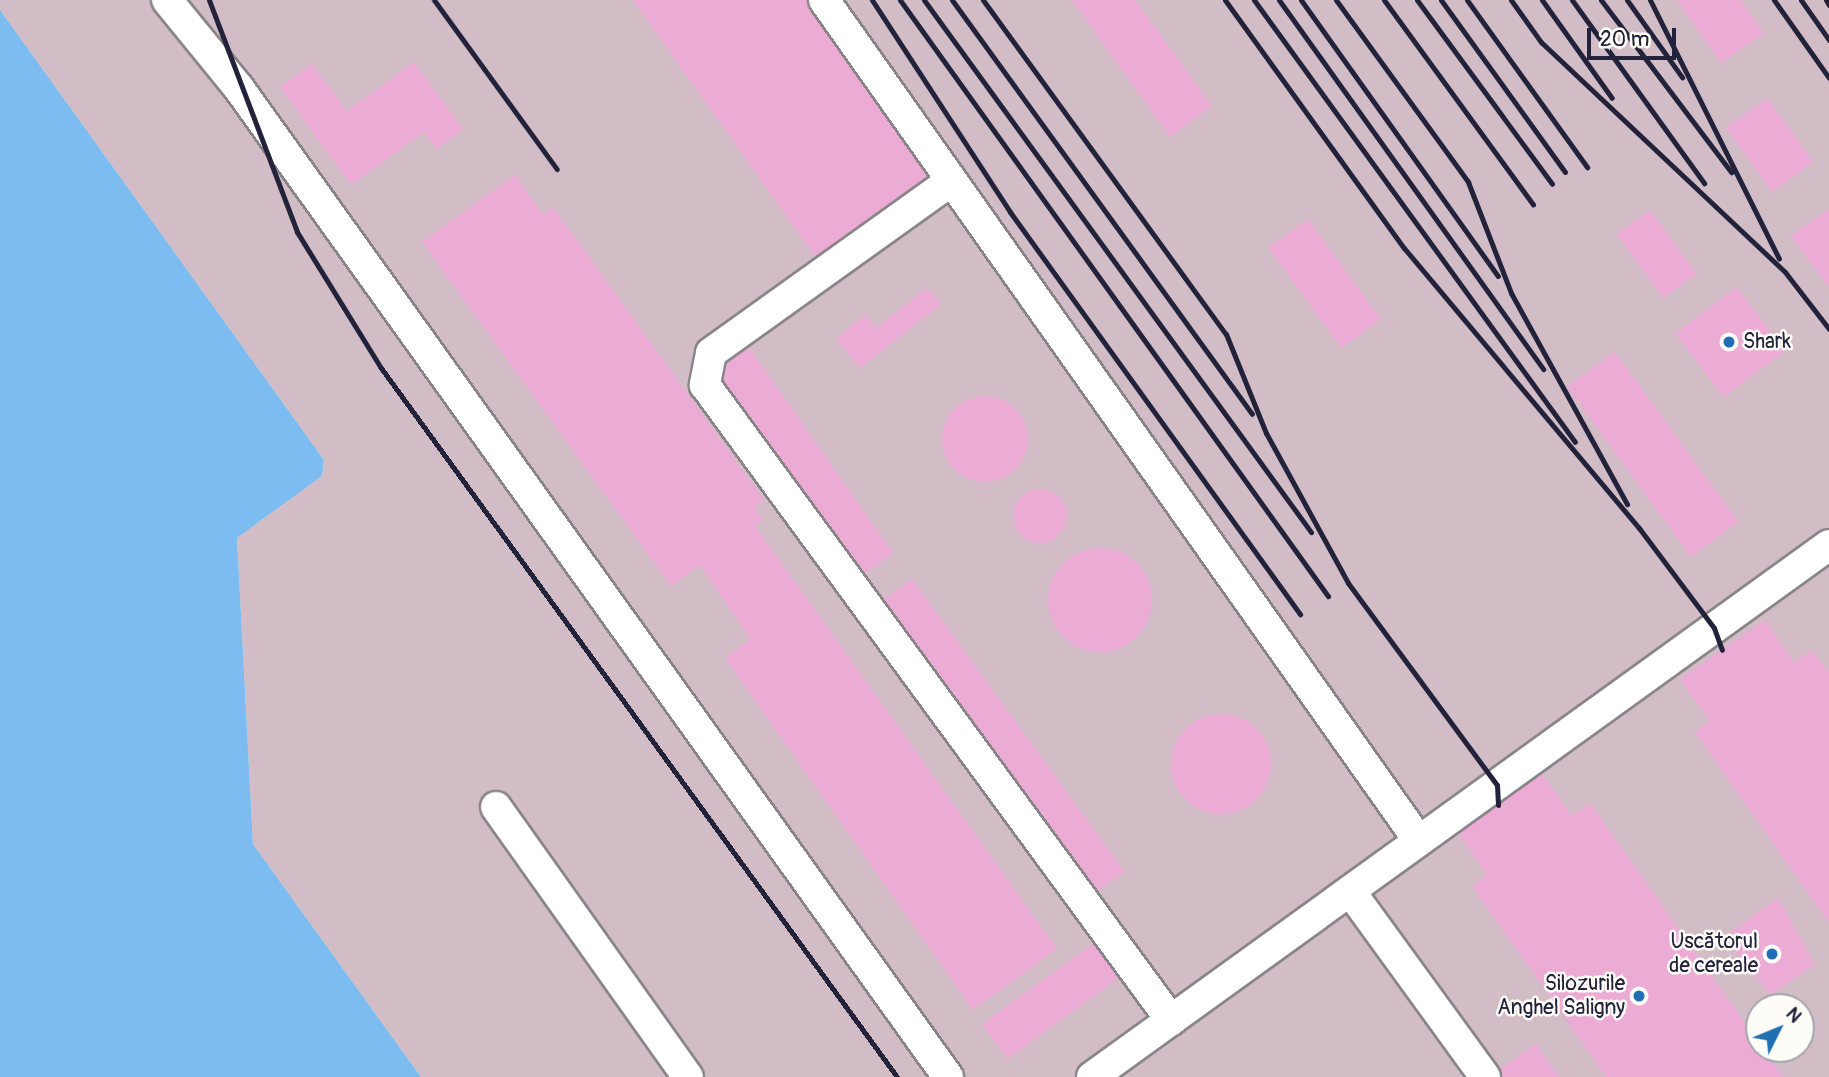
<!DOCTYPE html>
<meta charset="utf-8">
<style>
body{margin:0}
#map{position:relative;width:1829px;height:1077px;overflow:hidden;background:#f3ebd5;font-family:Pangolin,sans-serif}
div>[style]{position:absolute}
.industrial>*{inset:0;background:#d2bdc6}
.water>*{inset:0;background:#7cbcf0}
.building>*{inset:0;background:#ebabd5;transform-origin:0 0}
.round{border-radius:50%}
.roads{filter:drop-shadow(2px 0 #8a8688) drop-shadow(-2px 0 #8a8688) drop-shadow(0 2px #8a8688) drop-shadow(0 -2px #8a8688)}
.minor>*{height:30px;margin:-15px;padding:0 15px;transform-origin:15px;border-radius:15px;background:#fff}
.rail>*{height:5px;margin:-2.5px;padding:0 2.5px;transform-origin:2.5px;border-radius:2.5px;background:#22223b}
.dots>*{width:19px;height:19px;translate:-50% -50%;box-sizing:border-box;border:4px solid #fdfcf7;border-radius:50%}
span{translate:-50% -50%;white-space:nowrap;text-align:center;line-height:1.15;-webkit-text-stroke:5px #fdfcf7;paint-order:stroke}
.poi-label{font-size:21px;color:#22223b}
.left{translate:0 -50%;text-align:left}
.right{translate:-100% -50%;text-align:right}
.north{position:absolute;left:1745px;top:993px;width:70px;height:70px;box-sizing:border-box;background:#fdfcf7;border:2px solid #a5a5ac;border-radius:50%;rotate:47deg;font-size:19px;font-weight:700;line-height:28px;text-align:center;color:#22223b}
.north::after{content:'';display:block;margin:auto;width:24px;height:32px;background:#1f6fb2;clip-path:polygon(50% 0,100% 100%,50% 72%,0 100%)}
.scale{position:absolute;left:1587px;top:28px;width:89px;height:32px;box-sizing:border-box;border:4px solid #22223b;border-top:0;padding-left:9px;font-size:21px;line-height:24px;white-space:nowrap;color:#22223b;-webkit-text-stroke:5px #fdfcf7;paint-order:stroke}
</style>
<div id="map">
<div class="industrial">
<i style="clip-path:polygon(evenodd,0 0,1829px 0,1829px 1077px,421px 1077px,253px 844px,237px 538px,322px 476px,324px 460px,0 10px,0 0,1759px 1007px,1801px 1007px,1801px 1049px,1759px 1049px,1759px 1007px)"></i>
</div>
<div class="water">
<i style="clip-path:polygon(0 10px,324px 460px,322px 476px,237px 538px,253px 844px,421px 1077px,0 1077px)"></i>
</div>
<div class="building">
<i style="clip-path:polygon(633px 0,812px 0,937px 174px,817px 259px)"></i>
<i style="clip-path:polygon(1072px 0,1135px 0,1212px 106px,1170px 137px)"></i>
<i style="clip-path:polygon(1677px 0,1740px 0,1764px 33px,1721px 63px)"></i>
<i style="clip-path:polygon(414px 62px,463px 129px,437px 149px,424px 132px,351px 185px,280px 87px,312px 64px,347px 111px)"></i>
<i style="left:1767px;top:98px;width:79px;height:51px;rotate:54deg"></i>
<i style="clip-path:polygon(515px 175px,543px 215px,553px 207px,764px 500px,754px 507px,763px 520px,755px 526px,1057px 949px,973px 1010px,725px 658px,750px 639px,700px 565px,671px 586px,422px 242px)"></i>
<i style="clip-path:polygon(1829px 209px,1829px 288px,1791px 236px)"></i>
<i style="left:1650px;top:210px;width:79px;height:41px;rotate:54deg"></i>
<i style="left:1308px;top:219px;width:124px;height:49px;rotate:54deg"></i>
<i style="left:1737px;top:287px;width:80px;height:77px;rotate:53deg"></i>
<i style="clip-path:polygon(927px 288px,941px 304px,860px 368px,836px 338px,865px 315px,876px 328px)"></i>
<i style="left:746px;top:343px;width:257px;height:42px;rotate:55deg"></i>
<i style="left:1615px;top:352px;width:210px;height:59px;rotate:54deg"></i>
<i class="round" style="left:942px;top:396px;width:86px;height:86px"></i>
<i class="round" style="left:1013px;top:489px;width:54px;height:54px"></i>
<i class="round" style="left:1048px;top:548px;width:104px;height:104px"></i>
<i style="left:912px;top:579px;width:362px;height:39px;rotate:54deg"></i>
<i style="clip-path:polygon(1765px 620px,1794px 662px,1812px 650px,1829px 673px,1829px 923px,1695px 732px,1710px 721px,1680px 679px)"></i>
<i class="round" style="left:1171px;top:714px;width:100px;height:100px"></i>
<i style="clip-path:polygon(1542px 774px,1572px 816px,1590px 803px,1783px 1077px,1606px 1077px,1472px 886px,1487px 875px,1458px 833px)"></i>
<i style="clip-path:polygon(1778px 898px,1815px 964px,1771px 995px,1723px 937px)"></i>
<i style="left:1098px;top:940px;width:43px;height:143px;rotate:54deg"></i>
<i style="clip-path:polygon(1536px 1044px,1559px 1077px,1488px 1077px)"></i>
</div>
<div class="roads">
<div class="minor">
<i style="left:167px;top:0;width:112px;rotate:50.8deg"></i>
<i style="left:238px;top:87px;width:1218px;rotate:54.35deg"></i>
<i style="left:824px;top:0;width:1030px;rotate:54.72deg"></i>
<i style="left:951px;top:181px;width:295px;rotate:144.4deg"></i>
<i style="left:711px;top:353px;width:33px;rotate:101deg"></i>
<i style="left:705px;top:385px;width:788px;rotate:53.73deg"></i>
<i style="left:496px;top:807px;width:331px;rotate:54.6deg"></i>
<i style="left:1350px;top:891px;width:230px;rotate:54deg"></i>
<i style="left:1092px;top:1077px;width:909px;rotate:-35.82deg"></i>
</div>
</div>
<div class="rail">
<i style="left:209px;top:0;width:248px;rotate:69.2deg"></i>
<i style="left:297px;top:232px;width:160px;rotate:58.3deg"></i>
<i style="left:381px;top:368px;width:877px;rotate:53.95deg"></i>
<i style="left:434px;top:0;width:209px;rotate:54deg"></i>
<i style="left:872px;top:0;width:253px;rotate:56.9deg"></i>
<i style="left:1010px;top:212px;width:496px;rotate:54.2deg"></i>
<i style="left:900px;top:0;width:734px;rotate:54.32deg"></i>
<i style="left:924px;top:0;width:658px;rotate:53.97deg"></i>
<i style="left:952px;top:0;width:511px;rotate:54.07deg"></i>
<i style="left:983px;top:0;width:413px;rotate:54deg"></i>
<i style="left:1226px;top:334px;width:107px;rotate:68deg"></i>
<i style="left:1266px;top:433px;width:171px;rotate:61.3deg"></i>
<i style="left:1348px;top:583px;width:251px;rotate:53.6deg"></i>
<i style="left:1497px;top:785px;width:20px;rotate:87deg"></i>
<i style="left:1225px;top:0;width:306px;rotate:54.2deg"></i>
<i style="left:1404px;top:248px;width:366px;rotate:50deg"></i>
<i style="left:1639px;top:528px;width:125px;rotate:53.1deg"></i>
<i style="left:1714px;top:628px;width:23px;rotate:70deg"></i>
<i style="left:1254px;top:0;width:546px;rotate:54.01deg"></i>
<i style="left:1279px;top:0;width:454px;rotate:54.4deg"></i>
<i style="left:1301px;top:0;width:339px;rotate:54.5deg"></i>
<i style="left:1336px;top:0;width:225px;rotate:54deg"></i>
<i style="left:1468px;top:182px;width:119px;rotate:68.8deg"></i>
<i style="left:1511px;top:293px;width:241px;rotate:61.2deg"></i>
<i style="left:1384px;top:0;width:253px;rotate:53.9deg"></i>
<i style="left:1417px;top:0;width:228px;rotate:53.7deg"></i>
<i style="left:1441px;top:0;width:212px;rotate:54.2deg"></i>
<i style="left:1467px;top:0;width:206px;rotate:54.3deg"></i>
<i style="left:1511px;top:0;width:52px;rotate:54.5deg"></i>
<i style="left:1541px;top:42px;width:335px;rotate:43.3deg"></i>
<i style="left:1785px;top:272px;width:72px;rotate:52.3deg"></i>
<i style="left:1542px;top:0;width:120px;rotate:54.5deg"></i>
<i style="left:1572px;top:0;width:226px;rotate:54.2deg"></i>
<i style="left:1601px;top:0;width:216px;rotate:52.9deg"></i>
<i style="left:1627px;top:0;width:95px;rotate:54.5deg"></i>
<i style="left:1650px;top:0;width:289px;rotate:63.5deg"></i>
<i style="left:1774px;top:0;width:95px;rotate:54.8deg"></i>
<i style="left:1801px;top:0;width:49px;rotate:55deg"></i>
<i style="left:1826px;top:0;width:6px;rotate:59deg"></i>
</div>
<div class="dots">
<i style="left:1729px;top:342px;background:#1f6fb2"></i>
<i style="left:1772px;top:954px;background:#1f6fb2"></i>
<i style="left:1639px;top:996px;background:#1f6fb2"></i>
</div>
<div class="poi-label">
<span class="left" style="left:1743px;top:342px">Shark</span>
<span class="right" style="left:1758px;top:954px">Uscătorul<br>de cereale</span>
<span class="right" style="left:1625px;top:996px">Silozurile<br>Anghel Saligny</span>
</div>
<div class="north">N</div>
<div class="scale">20 m</div>
</div>
